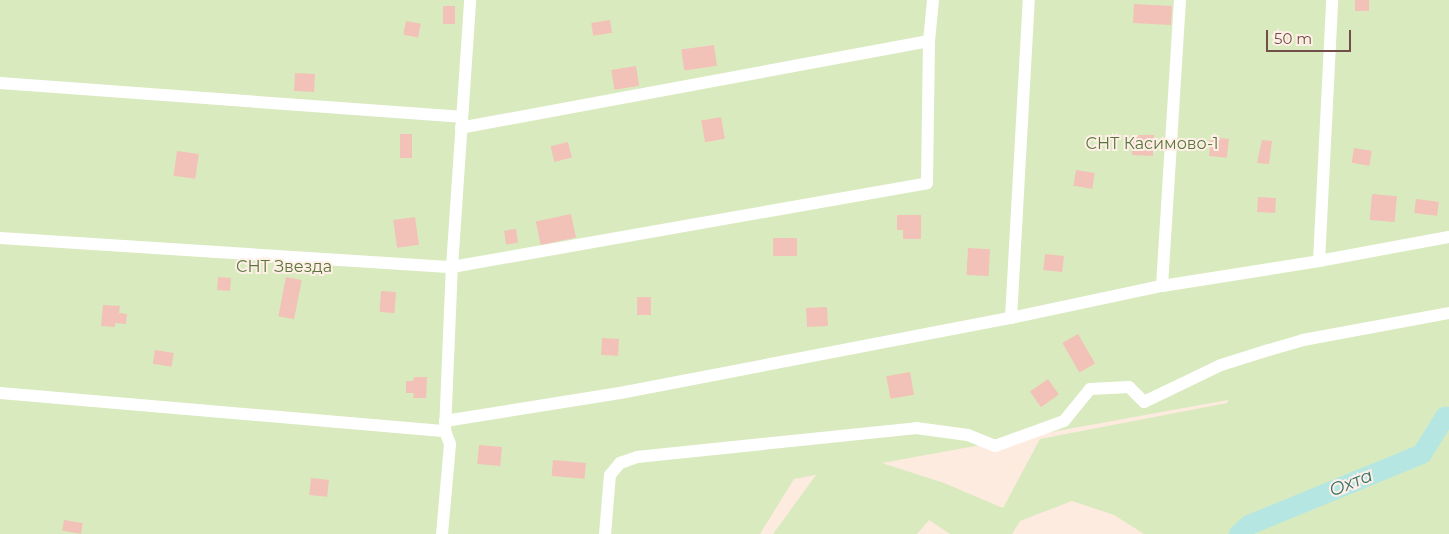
<!DOCTYPE html>
<meta charset="utf-8">
<style>
body{margin:0}
#map{position:relative;width:1449px;height:534px;overflow:hidden;background:#fdebe0;font-family:Montserrat,sans-serif}
div>[style]{position:absolute}
.green>*{inset:0;background:#daeabf}
.river>*{height:20px;margin:-10px;padding:0 10px;transform-origin:10px;border-radius:10px;background:#b5e6e2}
.building>*{inset:0;background:#f2c1b7;transform-origin:0 0}
.minor>*{height:12px;margin:-6px;padding:0 6px;transform-origin:6px;border-radius:6px;background:#fff}
span{translate:-50% -50%;white-space:nowrap;text-align:center;line-height:1.15;-webkit-text-stroke:4px #fff0e7;paint-order:stroke}
.park-label{font-size:16px;color:#59743c}
.water-label{font-size:18px;color:#38736f;font-style:italic}
.scale{position:absolute;left:1266px;top:30px;width:85px;height:22px;box-sizing:border-box;border:2px solid #734d47;border-top:0;padding-left:6px;font-size:15px;line-height:18px;white-space:nowrap;color:#734d47;-webkit-text-stroke:4px #fff0e7;paint-order:stroke}
</style>
<div id="map">
<div class="green">
<i style="clip-path:polygon(evenodd,0 0,1449px 0,1449px 534px,1144px 534px,1114px 515px,1072px 501px,1020px 521px,1012px 534px,950px 534px,929px 520px,917px 534px,773px 534px,816px 475px,794px 479px,760px 534px,0 534px,0 0,1228px 400px,1227px 403px,1040px 439px,1003px 508px,944px 483px,882px 463px,1228px 400px)"></i>
</div>
<div class="river">
<i style="left:1239px;top:534px;width:13px;rotate:-42deg"></i>
<i style="left:1249px;top:525px;width:187px;rotate:-22.3deg"></i>
<i style="left:1422px;top:454px;width:44px;rotate:-58.1deg"></i>
<i style="left:1445px;top:417px;width:4px"></i>
</div>
<div class="building">
<i style="left:1355px;top:0;width:14px;height:11px"></i>
<i style="left:1134px;top:4px;width:38px;height:19px;rotate:3deg"></i>
<i style="left:443px;top:6px;width:12px;height:18px"></i>
<i style="left:610px;top:20px;width:13px;height:19px;rotate:81deg"></i>
<i style="left:406px;top:21px;width:15px;height:14px;rotate:11deg"></i>
<i style="left:714px;top:45px;width:21px;height:33px;rotate:82deg"></i>
<i style="left:636px;top:66px;width:20px;height:25px;rotate:81deg"></i>
<i style="left:295px;top:73px;width:20px;height:18px;rotate:3deg"></i>
<i style="left:721px;top:117px;width:22px;height:20px;rotate:80deg"></i>
<i style="left:400px;top:134px;width:12px;height:24px"></i>
<i style="clip-path:polygon(1132px 135px,1154px 135px,1154px 140px,1158px 140px,1158px 150px,1153px 150px,1153px 156px,1132px 155px)"></i>
<i style="left:1211px;top:137px;width:18px;height:19px;rotate:6deg"></i>
<i style="clip-path:polygon(1262px 140px,1272px 141px,1269px 164px,1257px 163px)"></i>
<i style="left:568px;top:142px;width:16px;height:18px;rotate:76deg"></i>
<i style="left:1354px;top:148px;width:18px;height:15px;rotate:9deg"></i>
<i style="left:177px;top:151px;width:22px;height:25px;rotate:8deg"></i>
<i style="left:1076px;top:170px;width:19px;height:16px;rotate:9deg"></i>
<i style="left:1372px;top:194px;width:25px;height:26px;rotate:5deg"></i>
<i style="left:1258px;top:197px;width:18px;height:15px;rotate:3deg"></i>
<i style="left:1416px;top:199px;width:23px;height:14px;rotate:7deg"></i>
<i style="left:571px;top:214px;width:24px;height:36px;rotate:78deg"></i>
<i style="clip-path:polygon(897px 215px,921px 215px,921px 239px,903px 239px,903px 230px,897px 230px)"></i>
<i style="left:415px;top:217px;width:28px;height:22px;rotate:82deg"></i>
<i style="left:516px;top:229px;width:14px;height:12px;rotate:82deg"></i>
<i style="left:773px;top:238px;width:24px;height:18px"></i>
<i style="left:968px;top:248px;width:22px;height:27px;rotate:3deg"></i>
<i style="left:1045px;top:254px;width:19px;height:16px;rotate:6deg"></i>
<i style="left:218px;top:277px;width:13px;height:13px;rotate:4deg"></i>
<i style="left:286px;top:277px;width:16px;height:40px;rotate:11deg"></i>
<i style="left:381px;top:291px;width:15px;height:21px;rotate:4deg"></i>
<i style="left:637px;top:297px;width:14px;height:18px"></i>
<i style="clip-path:polygon(103px 305px,120px 306px,119px 313px,127px 314px,126px 324px,115px 323px,115px 327px,101px 326px)"></i>
<i style="left:827px;top:307px;width:19px;height:21px;rotate:87deg"></i>
<i style="left:1078px;top:334px;width:34px;height:18px;rotate:60deg"></i>
<i style="left:602px;top:338px;width:17px;height:17px;rotate:3deg"></i>
<i style="left:155px;top:350px;width:19px;height:14px;rotate:9deg"></i>
<i style="left:910px;top:372px;width:23px;height:24px;rotate:80deg"></i>
<i style="clip-path:polygon(414px 377px,427px 377px,426px 398px,413px 398px,414px 393px,406px 393px,406px 381px,413px 381px)"></i>
<i style="left:1048px;top:379px;width:19px;height:22px;rotate:55deg"></i>
<i style="left:479px;top:445px;width:23px;height:19px;rotate:5deg"></i>
<i style="left:553px;top:460px;width:33px;height:16px;rotate:5deg"></i>
<i style="left:311px;top:478px;width:18px;height:17px;rotate:6deg"></i>
<i style="left:64px;top:520px;width:19px;height:11px;rotate:9deg"></i>
</div>
<div class="minor">
<i style="left:929px;top:41px;width:41px;rotate:-84.4deg"></i>
<i style="left:0;top:83px;width:462px;rotate:4.2deg"></i>
<i style="left:0;top:238px;width:453px;rotate:3.7deg"></i>
<i style="left:452px;top:267px;width:482px;rotate:-10deg"></i>
<i style="left:927px;top:183px;width:142px;rotate:-89.2deg"></i>
<i style="left:929px;top:41px;width:476px;rotate:169.5deg"></i>
<i style="left:1319px;top:261px;width:132px;rotate:-10.5deg"></i>
<i style="left:1162px;top:286px;width:159px;rotate:-9deg"></i>
<i style="left:1319px;top:261px;width:261px;rotate:-87.1deg"></i>
<i style="left:1011px;top:318px;width:154px;rotate:-12deg"></i>
<i style="left:1162px;top:286px;width:287px;rotate:-86.4deg"></i>
<i style="left:0;top:393px;width:447px;rotate:4.9deg"></i>
<i style="left:445px;top:421px;width:177px;rotate:-9.1deg"></i>
<i style="left:620px;top:393px;width:398px;rotate:-10.9deg"></i>
<i style="left:1011px;top:318px;width:319px;rotate:-86.8deg"></i>
<i style="left:442px;top:534px;width:90px;rotate:-84.9deg"></i>
<i style="left:450px;top:444px;width:14px;rotate:-111deg"></i>
<i style="left:445px;top:431px;width:164px;rotate:-87.6deg"></i>
<i style="left:452px;top:267px;width:268px;rotate:-86.1deg"></i>
<i style="left:605px;top:534px;width:59px;rotate:-85.2deg"></i>
<i style="left:610px;top:475px;width:16px;rotate:-50deg"></i>
<i style="left:620px;top:463px;width:18px;rotate:-19deg"></i>
<i style="left:637px;top:457px;width:281px;rotate:-5.9deg"></i>
<i style="left:916px;top:428px;width:52px;rotate:7.7deg"></i>
<i style="left:968px;top:435px;width:29px;rotate:22deg"></i>
<i style="left:995px;top:446px;width:73px;rotate:-19.9deg"></i>
<i style="left:1064px;top:421px;width:41px;rotate:-50.9deg"></i>
<i style="left:1090px;top:389px;width:39px;rotate:-3deg"></i>
<i style="left:1129px;top:387px;width:21px;rotate:45deg"></i>
<i style="left:1144px;top:402px;width:85px;rotate:-25.7deg"></i>
<i style="left:1221px;top:365px;width:50px;rotate:-17.4deg"></i>
<i style="left:1269px;top:350px;width:35px;rotate:-16deg"></i>
<i style="left:1303px;top:340px;width:148px;rotate:-10.5deg"></i>
</div>
<div class="park-label">
<span style="left:1152px;top:144px">СНТ Касимово-1</span>
<span style="left:284px;top:267px">СНТ Звезда</span>
</div>
<div class="water-label">
<span style="left:1351px;top:483px;rotate:-22deg">Охта</span>
</div>
<div class="scale">50 m</div>
</div>
